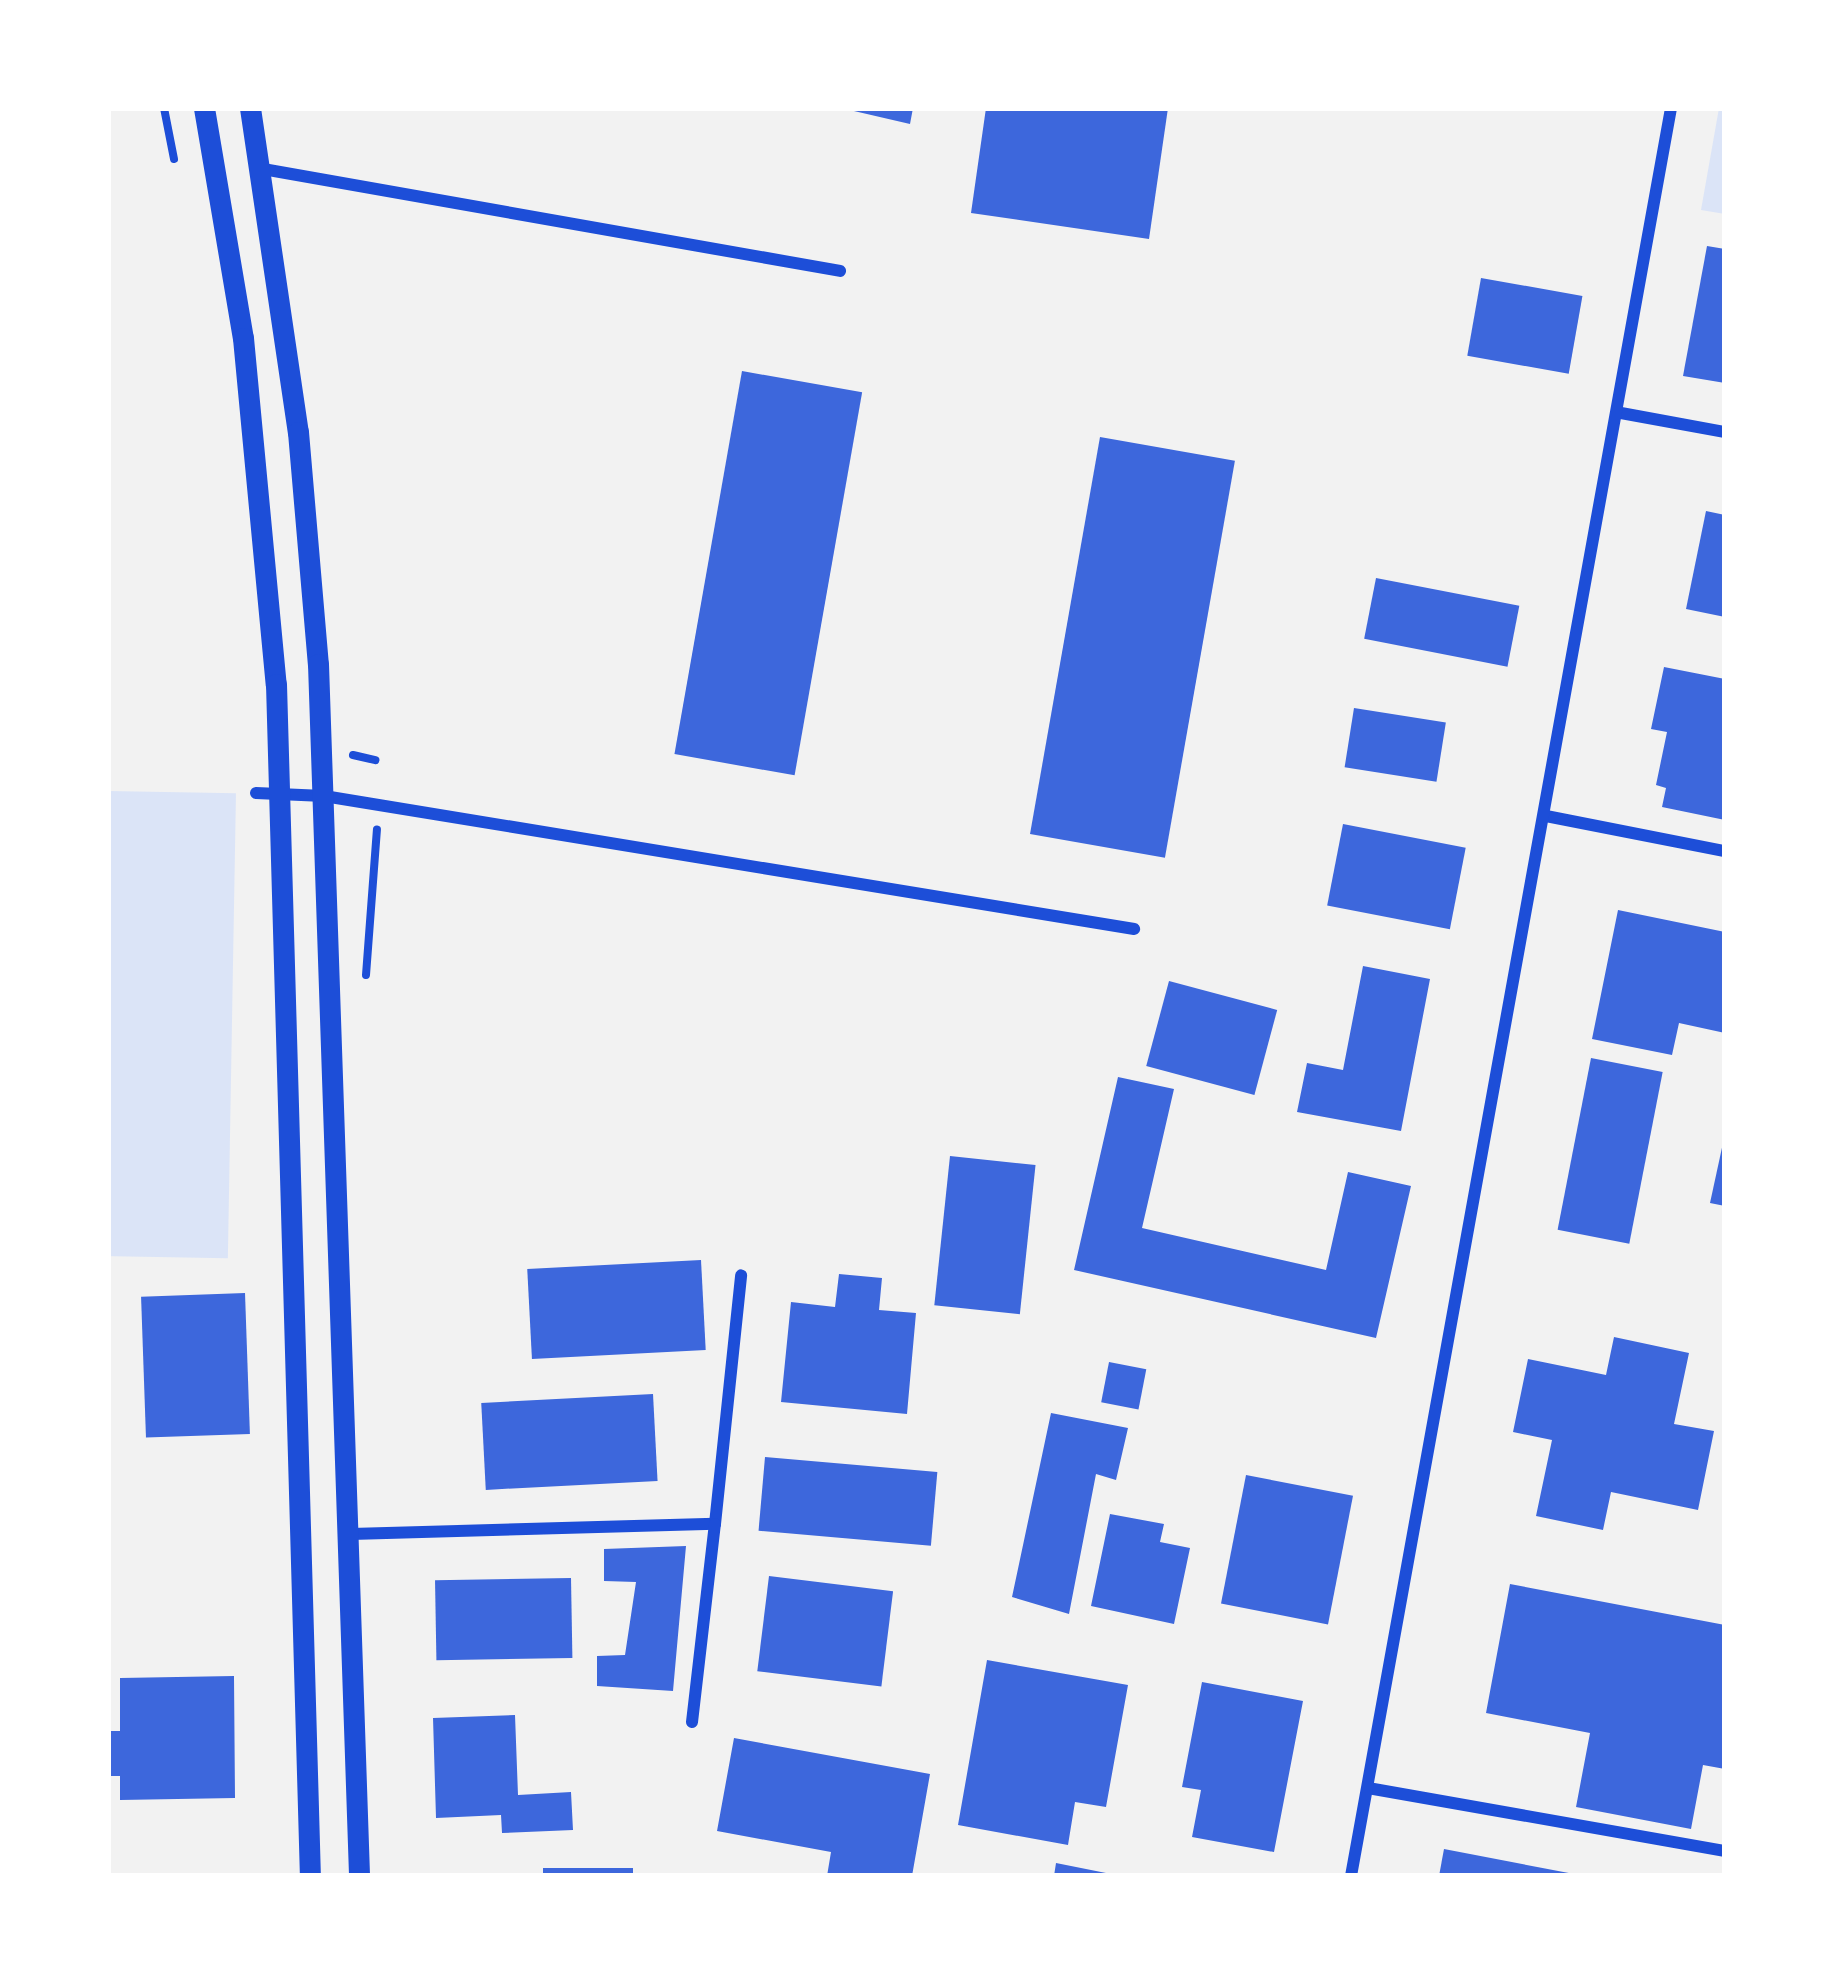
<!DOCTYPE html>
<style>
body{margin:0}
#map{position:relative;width:1833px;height:1984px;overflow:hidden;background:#f2f2f2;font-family:"Fira Sans Condensed",sans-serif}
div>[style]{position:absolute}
.green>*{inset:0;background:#dbe4f7;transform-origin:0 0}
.building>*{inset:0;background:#3d67dc;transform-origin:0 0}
.path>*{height:8px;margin:-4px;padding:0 4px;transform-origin:4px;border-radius:4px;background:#1d4ed8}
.minor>*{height:12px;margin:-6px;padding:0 6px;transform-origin:6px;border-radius:6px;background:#1d4ed8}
.tertiary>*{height:21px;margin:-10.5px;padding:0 10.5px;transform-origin:10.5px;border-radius:10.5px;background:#1d4ed8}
span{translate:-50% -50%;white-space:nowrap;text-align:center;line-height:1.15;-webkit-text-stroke:12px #fff;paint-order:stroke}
.frame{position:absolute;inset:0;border:111px solid #fff;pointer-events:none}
</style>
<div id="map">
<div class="green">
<i style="clip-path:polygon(1719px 108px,1725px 108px,1725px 214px,1701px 210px)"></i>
<i style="left:108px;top:791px;width:128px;height:465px;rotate:1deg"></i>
</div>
<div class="building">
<i style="clip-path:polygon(841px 108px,913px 108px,910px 124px)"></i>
<i style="clip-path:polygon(986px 108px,1168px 108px,1149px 239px,971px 213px)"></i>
<i style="clip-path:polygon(1707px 246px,1725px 249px,1725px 383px,1683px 376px)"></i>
<i style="left:1481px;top:278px;width:103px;height:79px;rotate:10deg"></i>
<i style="left:742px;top:371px;width:122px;height:389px;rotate:10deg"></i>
<i style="left:1100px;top:437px;width:137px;height:403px;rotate:10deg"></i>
<i style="clip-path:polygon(1706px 511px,1725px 515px,1725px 617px,1686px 609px)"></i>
<i style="left:1376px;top:578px;width:146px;height:62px;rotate:11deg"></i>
<i style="clip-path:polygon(1664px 667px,1725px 679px,1725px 820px,1662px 807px,1666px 788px,1656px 785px,1667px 732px,1651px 729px)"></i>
<i style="left:1354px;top:708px;width:93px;height:60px;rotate:9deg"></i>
<i style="left:1343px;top:824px;width:125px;height:83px;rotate:11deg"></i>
<i style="clip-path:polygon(1618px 910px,1725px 932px,1725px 1033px,1679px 1023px,1672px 1055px,1592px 1039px)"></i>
<i style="clip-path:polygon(1363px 966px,1430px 979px,1401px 1131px,1297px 1112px,1307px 1063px,1343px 1070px)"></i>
<i style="left:1169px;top:981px;width:112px;height:88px;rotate:15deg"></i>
<i style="left:1591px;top:1058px;width:73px;height:175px;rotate:11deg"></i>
<i style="clip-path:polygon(1118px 1077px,1174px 1089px,1142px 1228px,1326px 1270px,1348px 1172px,1411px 1186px,1376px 1338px,1074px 1270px)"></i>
<i style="clip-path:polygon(1723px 1143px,1725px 1143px,1725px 1206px,1710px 1203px)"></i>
<i style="left:950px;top:1156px;width:86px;height:150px;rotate:6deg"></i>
<i style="left:701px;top:1260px;width:90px;height:174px;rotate:87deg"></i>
<i style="clip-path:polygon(839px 1274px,882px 1278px,879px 1310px,916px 1313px,907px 1414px,781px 1402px,791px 1302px,835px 1307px)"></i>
<i style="left:245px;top:1293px;width:141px;height:104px;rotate:88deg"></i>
<i style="clip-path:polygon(1614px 1337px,1689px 1353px,1674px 1424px,1714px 1431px,1698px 1510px,1611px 1492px,1603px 1530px,1536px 1516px,1552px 1440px,1513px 1432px,1528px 1359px,1606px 1375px)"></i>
<i style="left:1109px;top:1362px;width:38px;height:41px;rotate:11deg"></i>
<i style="left:653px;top:1394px;width:87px;height:172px;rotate:87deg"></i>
<i style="clip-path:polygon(1051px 1413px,1128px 1428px,1116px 1480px,1096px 1474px,1069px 1614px,1012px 1597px)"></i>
<i style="left:765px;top:1457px;width:173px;height:74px;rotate:5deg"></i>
<i style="left:1246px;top:1475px;width:109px;height:131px;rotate:11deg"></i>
<i style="clip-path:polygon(1110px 1514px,1164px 1524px,1160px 1542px,1190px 1548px,1174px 1624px,1091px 1606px)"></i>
<i style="clip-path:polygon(686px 1546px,673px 1691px,597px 1686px,597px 1656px,625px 1655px,636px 1582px,604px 1581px,604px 1549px)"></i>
<i style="left:769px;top:1576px;width:125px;height:96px;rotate:7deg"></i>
<i style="left:571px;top:1578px;width:80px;height:136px;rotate:89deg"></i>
<i style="clip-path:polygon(1510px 1584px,1725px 1625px,1725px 1769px,1703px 1765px,1691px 1829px,1576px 1807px,1590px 1733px,1486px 1713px)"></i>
<i style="clip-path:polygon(987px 1660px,1128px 1685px,1106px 1807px,1075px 1802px,1068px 1845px,958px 1825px)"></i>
<i style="clip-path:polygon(234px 1676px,235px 1798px,120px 1800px,120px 1776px,108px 1776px,108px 1731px,120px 1731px,120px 1678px)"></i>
<i style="clip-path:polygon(1202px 1682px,1303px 1701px,1274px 1852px,1192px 1837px,1201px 1790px,1182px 1787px)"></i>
<i style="clip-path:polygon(515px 1715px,518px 1795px,571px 1792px,573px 1830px,502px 1833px,501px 1815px,436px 1818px,433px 1718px)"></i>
<i style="clip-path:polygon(734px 1738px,930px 1774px,912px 1876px,827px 1876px,831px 1852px,717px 1831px)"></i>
<i style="clip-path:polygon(1444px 1849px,1574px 1874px,1574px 1876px,1439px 1876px)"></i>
<i style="clip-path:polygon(1056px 1863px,1111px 1874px,1111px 1876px,1054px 1876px)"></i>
<i style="left:633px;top:1868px;width:8px;height:90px;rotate:90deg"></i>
</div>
<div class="path">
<i style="left:164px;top:108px;width:52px;rotate:78.9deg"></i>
<i style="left:353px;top:755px;width:23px;rotate:13deg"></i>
<i style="left:366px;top:975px;width:146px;rotate:-85.7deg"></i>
</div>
<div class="minor">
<i style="left:263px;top:169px;width:586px;rotate:10.02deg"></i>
<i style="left:1621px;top:413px;width:106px;rotate:10.4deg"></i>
<i style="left:256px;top:793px;width:68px;rotate:2.5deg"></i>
<i style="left:324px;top:796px;width:821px;rotate:9.32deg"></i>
<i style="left:1546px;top:816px;width:182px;rotate:11.1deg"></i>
<i style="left:351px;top:1534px;width:364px;rotate:-1.6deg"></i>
<i style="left:715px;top:1524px;width:250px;rotate:-84deg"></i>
<i style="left:692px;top:1722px;width:199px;rotate:-83.4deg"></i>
<i style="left:1368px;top:1788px;width:363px;rotate:10deg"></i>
<i style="left:1351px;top:1876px;width:1797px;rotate:-79.74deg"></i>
</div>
<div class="tertiary">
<i style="left:204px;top:108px;width:233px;rotate:80.4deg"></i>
<i style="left:243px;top:338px;width:348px;rotate:84.6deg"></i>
<i style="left:276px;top:684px;width:1192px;rotate:88.37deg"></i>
<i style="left:250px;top:108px;width:328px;rotate:81.6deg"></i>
<i style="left:298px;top:432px;width:233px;rotate:85.1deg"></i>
<i style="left:318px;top:664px;width:1213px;rotate:88.06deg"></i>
</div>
<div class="frame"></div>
</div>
